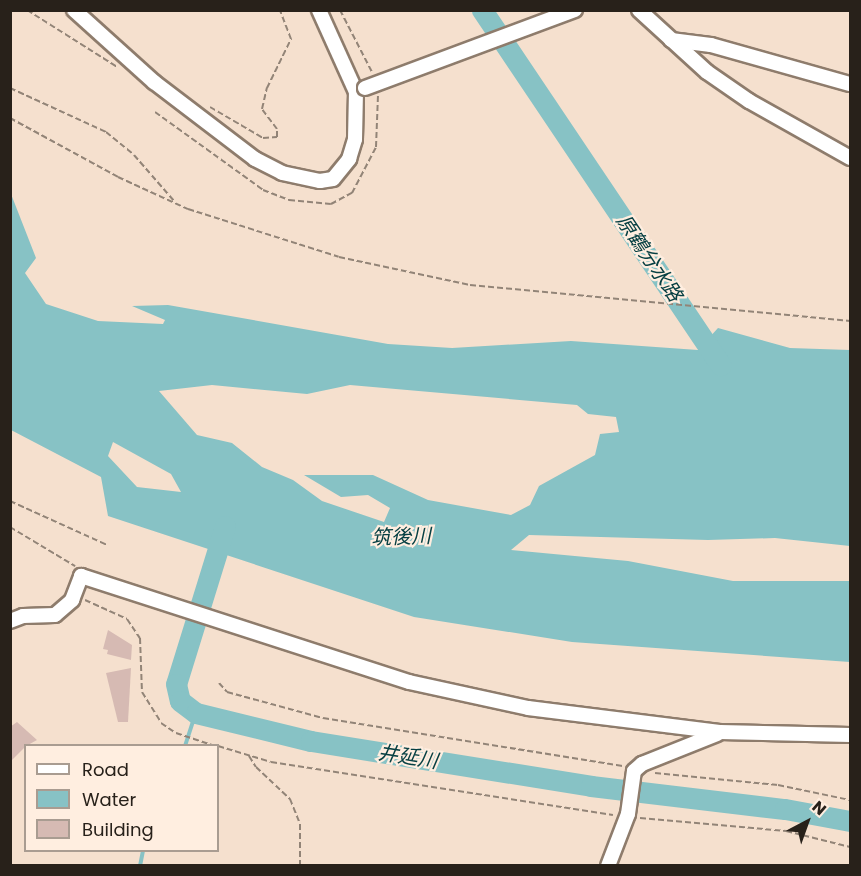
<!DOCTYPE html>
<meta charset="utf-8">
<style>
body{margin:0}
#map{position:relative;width:861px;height:876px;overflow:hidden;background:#f5e0ce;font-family:Poppins,"Noto Sans JP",sans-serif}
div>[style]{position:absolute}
.water>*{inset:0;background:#87c2c5}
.stream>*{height:4px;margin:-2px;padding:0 2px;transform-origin:2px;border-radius:2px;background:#87c2c5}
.river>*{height:21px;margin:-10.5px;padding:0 10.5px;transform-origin:10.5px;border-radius:10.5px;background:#87c2c5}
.building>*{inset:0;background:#d6bab3}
.path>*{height:2px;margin-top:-1px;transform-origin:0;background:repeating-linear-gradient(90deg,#928477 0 6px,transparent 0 9px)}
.roads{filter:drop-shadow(2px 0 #8e7c6c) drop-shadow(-2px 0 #8e7c6c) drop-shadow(0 2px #8e7c6c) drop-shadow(0 -2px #8e7c6c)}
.minor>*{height:14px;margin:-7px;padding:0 7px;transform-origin:7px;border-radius:7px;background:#fff}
.bridges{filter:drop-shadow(2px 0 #8e7c6c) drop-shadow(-2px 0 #8e7c6c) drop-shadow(0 2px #8e7c6c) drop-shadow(0 -2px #8e7c6c)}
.minor-bridge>*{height:14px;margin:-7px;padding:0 7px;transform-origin:7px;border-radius:7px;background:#fff}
span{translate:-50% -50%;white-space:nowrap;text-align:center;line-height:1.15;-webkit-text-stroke:4.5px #ffeee0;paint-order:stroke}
.water-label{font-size:20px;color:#074043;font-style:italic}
.frame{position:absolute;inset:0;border:12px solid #28211a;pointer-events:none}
.legend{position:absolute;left:24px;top:744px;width:195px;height:108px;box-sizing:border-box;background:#ffeee0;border:2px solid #a99c91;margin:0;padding:8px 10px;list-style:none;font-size:18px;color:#28211a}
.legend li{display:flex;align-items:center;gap:12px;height:30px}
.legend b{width:30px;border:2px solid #a99c91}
.north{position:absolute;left:777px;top:792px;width:60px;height:60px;-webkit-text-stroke:4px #ffeee0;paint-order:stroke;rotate:41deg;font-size:16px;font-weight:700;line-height:24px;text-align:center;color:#28211a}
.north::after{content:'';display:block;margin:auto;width:21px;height:27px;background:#28211a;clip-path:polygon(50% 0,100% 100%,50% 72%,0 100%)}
</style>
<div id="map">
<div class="water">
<i style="clip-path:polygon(evenodd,11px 194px,36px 258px,25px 273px,46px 304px,98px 321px,163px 324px,165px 320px,132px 306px,168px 305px,388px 344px,452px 348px,571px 341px,698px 350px,718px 328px,790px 348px,850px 350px,850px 546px,775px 538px,708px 540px,529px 535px,511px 550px,628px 561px,733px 581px,850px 581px,850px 662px,572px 642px,414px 617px,108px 516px,101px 477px,11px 430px,11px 194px,212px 385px,307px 394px,350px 385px,577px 405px,588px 414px,616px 417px,619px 432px,600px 434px,595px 455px,539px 486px,530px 505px,511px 515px,428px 500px,373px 475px,304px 475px,341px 497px,368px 495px,390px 508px,384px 522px,322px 501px,293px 480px,262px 467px,232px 443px,197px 435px,159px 391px,212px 385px,11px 194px,113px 442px,171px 474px,181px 492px,137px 487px,108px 456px,113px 442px)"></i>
</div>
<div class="stream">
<i style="left:185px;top:746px;width:35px;rotate:-72deg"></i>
<i style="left:140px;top:866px;width:16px;rotate:-79deg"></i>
</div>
<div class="river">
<i style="left:482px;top:10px;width:428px;rotate:56.1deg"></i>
<i style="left:225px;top:526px;width:165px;rotate:107.2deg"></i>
<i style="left:176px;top:684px;width:17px;rotate:77deg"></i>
<i style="left:180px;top:701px;width:20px;rotate:37deg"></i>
<i style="left:196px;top:713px;width:118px;rotate:13.7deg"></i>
<i style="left:311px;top:741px;width:284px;rotate:9.1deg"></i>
<i style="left:591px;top:786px;width:195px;rotate:6.8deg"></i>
<i style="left:785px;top:809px;width:66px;rotate:10.5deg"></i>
</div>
<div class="building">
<i style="clip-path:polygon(108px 630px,132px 645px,131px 660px,107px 654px,108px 650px,103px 649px)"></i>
<i style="clip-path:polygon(131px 668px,128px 722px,118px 722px,106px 673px)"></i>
<i style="clip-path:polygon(17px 722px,37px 740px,26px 746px,10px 762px,10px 727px)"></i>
</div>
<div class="path">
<i style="left:27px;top:10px;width:107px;rotate:32.3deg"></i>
<i style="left:340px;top:10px;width:70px;rotate:62.7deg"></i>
<i style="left:10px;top:88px;width:106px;rotate:24.6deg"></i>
<i style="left:106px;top:132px;width:36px;rotate:39deg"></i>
<i style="left:134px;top:155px;width:62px;rotate:48.9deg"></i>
<i style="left:210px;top:107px;width:61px;rotate:30.3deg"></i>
<i style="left:263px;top:138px;width:14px;rotate:-4deg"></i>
<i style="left:277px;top:137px;width:8px;rotate:-90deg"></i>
<i style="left:277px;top:129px;width:25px;rotate:-127deg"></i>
<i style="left:262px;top:109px;width:22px;rotate:-77deg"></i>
<i style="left:267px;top:88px;width:55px;rotate:-63.9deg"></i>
<i style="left:291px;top:39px;width:31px;rotate:-111deg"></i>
<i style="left:155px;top:112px;width:133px;rotate:35.8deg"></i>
<i style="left:263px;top:190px;width:28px;rotate:21deg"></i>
<i style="left:289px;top:200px;width:42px;rotate:5.4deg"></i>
<i style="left:331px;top:204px;width:24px;rotate:-28deg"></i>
<i style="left:352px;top:193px;width:52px;rotate:-62.4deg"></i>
<i style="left:376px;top:147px;width:52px;rotate:-87.8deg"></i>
<i style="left:10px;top:118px;width:123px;rotate:28.6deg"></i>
<i style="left:118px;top:177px;width:77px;rotate:24.6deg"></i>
<i style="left:188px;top:209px;width:158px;rotate:17.6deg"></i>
<i style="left:339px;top:257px;width:134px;rotate:12.1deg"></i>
<i style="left:470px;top:285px;width:382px;rotate:5.4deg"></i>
<i style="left:10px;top:501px;width:107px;rotate:24.4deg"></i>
<i style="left:10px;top:527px;width:76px;rotate:31deg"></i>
<i style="left:85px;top:600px;width:46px;rotate:24.3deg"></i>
<i style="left:127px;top:619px;width:23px;rotate:56deg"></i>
<i style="left:140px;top:638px;width:54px;rotate:87.9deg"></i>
<i style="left:142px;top:692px;width:36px;rotate:58deg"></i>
<i style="left:161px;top:723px;width:18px;rotate:34deg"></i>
<i style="left:176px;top:733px;width:41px;rotate:18.4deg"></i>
<i style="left:219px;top:683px;width:12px;rotate:48deg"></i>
<i style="left:227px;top:692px;width:99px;rotate:15.2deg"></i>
<i style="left:323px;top:718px;width:305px;rotate:9.1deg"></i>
<i style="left:218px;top:746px;width:55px;rotate:16.8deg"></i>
<i style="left:271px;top:762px;width:346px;rotate:8.8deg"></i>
<i style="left:249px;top:756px;width:13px;rotate:58deg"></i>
<i style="left:256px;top:767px;width:47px;rotate:43.3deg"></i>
<i style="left:290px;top:799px;width:27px;rotate:68deg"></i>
<i style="left:300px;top:824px;width:42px;rotate:90deg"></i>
<i style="left:655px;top:773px;width:124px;rotate:5.6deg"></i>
<i style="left:778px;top:785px;width:74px;rotate:11.8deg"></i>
<i style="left:640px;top:818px;width:147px;rotate:5.1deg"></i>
<i style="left:786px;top:831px;width:66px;rotate:14deg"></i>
</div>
<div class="roads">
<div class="minor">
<i style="left:74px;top:10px;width:108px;rotate:42deg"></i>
<i style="left:154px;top:82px;width:127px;rotate:37.3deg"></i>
<i style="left:255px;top:159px;width:30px;rotate:27deg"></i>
<i style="left:282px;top:173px;width:39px;rotate:12deg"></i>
<i style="left:320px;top:181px;width:13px;rotate:-9deg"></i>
<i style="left:333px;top:179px;width:26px;rotate:-51deg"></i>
<i style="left:349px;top:159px;width:21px;rotate:-73deg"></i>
<i style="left:355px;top:139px;width:47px;rotate:-88.8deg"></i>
<i style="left:356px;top:92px;width:90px;rotate:-114.3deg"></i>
<i style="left:639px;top:10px;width:92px;rotate:42.4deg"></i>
<i style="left:707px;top:72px;width:51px;rotate:34.6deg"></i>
<i style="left:749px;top:101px;width:116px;rotate:29.4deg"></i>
<i style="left:671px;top:40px;width:40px;rotate:7.1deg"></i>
<i style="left:711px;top:45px;width:144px;rotate:15.7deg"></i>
<i style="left:10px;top:621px;width:14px;rotate:-21deg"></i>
<i style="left:23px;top:616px;width:32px;rotate:-2deg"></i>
<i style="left:55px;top:615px;width:23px;rotate:-41deg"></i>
<i style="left:72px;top:600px;width:26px;rotate:-69deg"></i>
<i style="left:81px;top:576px;width:345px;rotate:17.9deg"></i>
<i style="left:409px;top:682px;width:122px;rotate:12.3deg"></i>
<i style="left:528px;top:708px;width:193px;rotate:7.1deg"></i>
<i style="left:720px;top:732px;width:130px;rotate:1.3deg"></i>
<i style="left:608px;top:866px;width:56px;rotate:-69deg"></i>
<i style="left:628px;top:814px;width:43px;rotate:-82.1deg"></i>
<i style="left:634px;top:771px;width:11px;rotate:-41deg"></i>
<i style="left:642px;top:764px;width:81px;rotate:-21.8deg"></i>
</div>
</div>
<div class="bridges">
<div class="minor-bridge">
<i style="left:365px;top:88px;width:224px;rotate:-20.4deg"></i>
</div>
</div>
<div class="water-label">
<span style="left:649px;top:258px;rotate:56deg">原鶴分水路</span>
<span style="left:401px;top:537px;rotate:-2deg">筑後川</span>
<span style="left:408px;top:757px;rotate:9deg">井延川</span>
</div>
<div class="frame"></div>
<ul class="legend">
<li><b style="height:8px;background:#fff"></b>Road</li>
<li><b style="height:16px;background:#87c2c5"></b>Water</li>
<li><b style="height:16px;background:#d6bab3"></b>Building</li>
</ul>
<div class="north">N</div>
</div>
